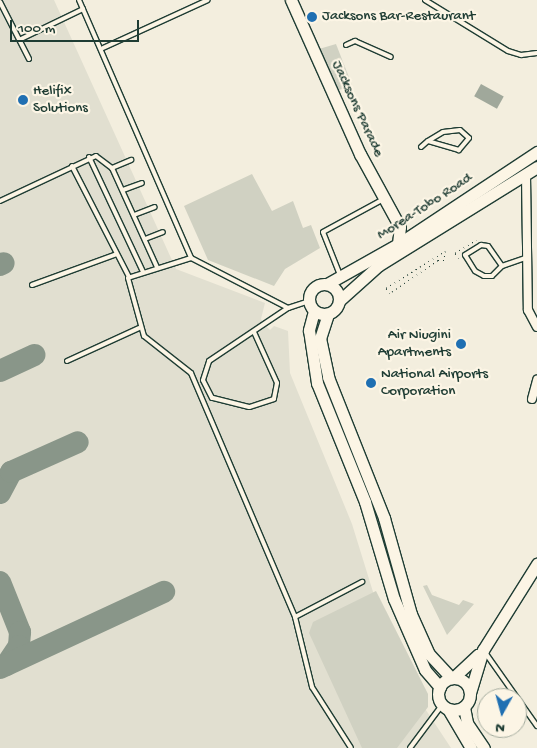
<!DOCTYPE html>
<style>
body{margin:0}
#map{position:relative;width:537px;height:748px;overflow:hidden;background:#f3eede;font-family:"Gochi Hand",sans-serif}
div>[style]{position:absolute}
.built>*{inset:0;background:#e1dfd0}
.green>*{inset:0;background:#d0d1c2}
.water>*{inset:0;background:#a0a89b;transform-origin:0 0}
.taxiway>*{height:22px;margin:-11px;padding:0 11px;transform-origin:11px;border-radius:11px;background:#899689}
.path>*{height:1px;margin-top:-0.5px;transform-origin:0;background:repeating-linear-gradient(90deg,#1f3d34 0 1px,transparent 0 5px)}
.roads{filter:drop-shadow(1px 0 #1f3d34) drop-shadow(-1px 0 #1f3d34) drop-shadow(0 1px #1f3d34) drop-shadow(0 -1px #1f3d34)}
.lane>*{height:4px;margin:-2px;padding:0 2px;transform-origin:2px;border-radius:2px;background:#fcf5e5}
.street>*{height:8px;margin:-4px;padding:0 4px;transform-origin:4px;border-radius:4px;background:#fcf5e5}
.secondary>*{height:11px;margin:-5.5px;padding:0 5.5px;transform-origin:5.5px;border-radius:5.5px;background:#fcf5e5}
.secondary>.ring{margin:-5.5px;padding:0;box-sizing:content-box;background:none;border:11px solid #fcf5e5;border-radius:50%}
.dots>*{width:14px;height:14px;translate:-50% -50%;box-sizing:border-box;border:2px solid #fcf5e5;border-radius:50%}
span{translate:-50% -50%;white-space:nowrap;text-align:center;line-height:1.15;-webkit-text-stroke:4.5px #fcf5e5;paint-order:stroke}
.poi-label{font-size:15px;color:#1f3d34}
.left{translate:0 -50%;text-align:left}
.right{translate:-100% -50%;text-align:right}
.street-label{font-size:15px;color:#1f3d34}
.north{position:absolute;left:477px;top:688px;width:50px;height:50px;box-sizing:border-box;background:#fcf5e5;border:1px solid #a4ab9e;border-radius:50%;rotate:187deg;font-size:14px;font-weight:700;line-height:20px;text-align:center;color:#1f3d34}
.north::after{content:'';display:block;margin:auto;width:18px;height:22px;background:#1f6fb2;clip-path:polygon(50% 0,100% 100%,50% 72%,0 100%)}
.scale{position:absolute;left:10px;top:20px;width:129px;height:22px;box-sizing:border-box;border:2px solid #1f3d34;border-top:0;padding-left:6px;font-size:15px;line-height:18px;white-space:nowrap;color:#1f3d34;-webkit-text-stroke:4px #fcf5e5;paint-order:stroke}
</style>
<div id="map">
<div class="built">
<i style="clip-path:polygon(0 0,54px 0,176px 269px,265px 303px,261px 319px,264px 324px,270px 330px,274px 326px,288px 331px,290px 373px,352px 524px,378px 608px,420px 701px,451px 748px,0 748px)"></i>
</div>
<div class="green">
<i style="clip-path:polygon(336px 44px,352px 85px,339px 90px,319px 49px)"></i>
<i style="clip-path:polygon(252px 174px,272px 211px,293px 201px,303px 228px,311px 225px,320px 248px,285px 269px,274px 286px,208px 260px,184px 206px)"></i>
<i style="clip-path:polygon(427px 585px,432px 595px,459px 605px,463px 600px,474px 604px,447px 635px,423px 586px)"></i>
<i style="clip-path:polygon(376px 591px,428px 694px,428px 707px,397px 748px,362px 748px,309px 633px,313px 622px)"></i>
</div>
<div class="water">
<i style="left:481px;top:84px;width:26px;height:14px;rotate:29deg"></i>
</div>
<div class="taxiway">
<i style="left:0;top:265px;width:4px;rotate:-27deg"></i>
<i style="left:0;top:371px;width:38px;rotate:-25deg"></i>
<i style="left:0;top:493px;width:24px;rotate:-62deg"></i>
<i style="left:11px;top:472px;width:73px;rotate:-24.1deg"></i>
<i style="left:0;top:582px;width:54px;rotate:68.2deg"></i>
<i style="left:20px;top:632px;width:14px;rotate:94deg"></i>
<i style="left:19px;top:646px;width:23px;rotate:124deg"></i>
<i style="left:0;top:668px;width:181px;rotate:-24.9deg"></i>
</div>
<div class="path">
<i style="left:445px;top:251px;width:9px;rotate:96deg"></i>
<i style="left:444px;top:260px;width:6px;rotate:180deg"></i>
<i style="left:438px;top:260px;width:58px;rotate:145.5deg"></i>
<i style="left:390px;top:293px;width:6px;rotate:-129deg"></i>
<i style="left:386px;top:288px;width:70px;rotate:-32.1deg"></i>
<i style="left:459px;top:258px;width:6px;rotate:-129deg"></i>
<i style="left:455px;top:253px;width:25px;rotate:-32deg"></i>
</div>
<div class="roads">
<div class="lane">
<i style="left:79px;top:0;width:281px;rotate:66.5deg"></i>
<i style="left:425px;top:0;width:97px;rotate:31.6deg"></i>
<i style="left:508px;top:51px;width:14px;rotate:17deg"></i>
<i style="left:521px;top:55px;width:16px;rotate:-7deg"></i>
<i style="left:0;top:2px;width:64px;rotate:63deg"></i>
<i style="left:21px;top:39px;width:69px;rotate:-25.8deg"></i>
<i style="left:346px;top:45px;width:10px;rotate:-24deg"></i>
<i style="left:355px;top:41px;width:39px;rotate:24deg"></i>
<i style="left:103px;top:48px;width:115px;rotate:-24.6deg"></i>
<i style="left:421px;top:147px;width:9px;rotate:-41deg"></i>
<i style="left:428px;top:141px;width:17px;rotate:-31deg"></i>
<i style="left:443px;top:132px;width:17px;rotate:-7deg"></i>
<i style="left:460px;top:130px;width:12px;rotate:42deg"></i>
<i style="left:469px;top:138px;width:16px;rotate:130deg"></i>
<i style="left:459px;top:150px;width:32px;rotate:-164deg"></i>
<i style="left:89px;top:157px;width:127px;rotate:64.8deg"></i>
<i style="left:72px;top:166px;width:125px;rotate:62.8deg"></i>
<i style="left:112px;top:168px;width:21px;rotate:-23deg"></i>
<i style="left:123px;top:190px;width:20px;rotate:-20deg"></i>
<i style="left:0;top:201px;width:106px;rotate:-25.1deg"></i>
<i style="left:96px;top:156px;width:20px;rotate:37deg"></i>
<i style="left:112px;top:168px;width:109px;rotate:65.6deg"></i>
<i style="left:134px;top:215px;width:22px;rotate:-21deg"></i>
<i style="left:145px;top:239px;width:19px;rotate:-21deg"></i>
<i style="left:502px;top:266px;width:14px;rotate:135deg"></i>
<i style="left:492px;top:276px;width:8px;rotate:180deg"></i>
<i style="left:484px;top:276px;width:10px;rotate:-151deg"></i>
<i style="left:475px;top:271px;width:19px;rotate:-122deg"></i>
<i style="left:465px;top:255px;width:19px;rotate:-32deg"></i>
<i style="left:481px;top:245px;width:7px;rotate:8deg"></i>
<i style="left:488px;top:246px;width:24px;rotate:55deg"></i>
<i style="left:502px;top:266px;width:28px;rotate:-19deg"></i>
<i style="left:340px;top:275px;width:46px;rotate:-111.6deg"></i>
<i style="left:323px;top:232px;width:67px;rotate:-28.5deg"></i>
<i style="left:32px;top:285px;width:90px;rotate:-20deg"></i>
<i style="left:288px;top:308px;width:109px;rotate:-152.7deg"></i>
<i style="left:191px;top:258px;width:66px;rotate:162.4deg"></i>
<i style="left:128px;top:278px;width:60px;rotate:74.6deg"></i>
<i style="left:144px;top:336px;width:60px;rotate:38.2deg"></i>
<i style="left:191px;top:373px;width:265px;rotate:66.9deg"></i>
<i style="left:295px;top:617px;width:72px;rotate:76.3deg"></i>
<i style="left:312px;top:687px;width:72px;rotate:57.4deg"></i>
<i style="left:254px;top:332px;width:56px;rotate:65.7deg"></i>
<i style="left:277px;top:383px;width:16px;rotate:101deg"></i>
<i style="left:274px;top:399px;width:26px;rotate:162deg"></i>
<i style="left:249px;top:407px;width:38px;rotate:-166deg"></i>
<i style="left:212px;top:398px;width:20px;rotate:-117deg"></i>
<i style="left:203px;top:380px;width:20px;rotate:-72deg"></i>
<i style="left:209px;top:361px;width:95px;rotate:-33.9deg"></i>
<i style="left:288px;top:308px;width:22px;rotate:-18deg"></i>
<i style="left:67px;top:361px;width:79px;rotate:-24.6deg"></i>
<i style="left:295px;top:617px;width:76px;rotate:-27.6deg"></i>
<i style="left:484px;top:651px;width:92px;rotate:54.8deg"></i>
<i style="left:410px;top:748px;width:54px;rotate:-53.3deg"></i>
</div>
<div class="street">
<i style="left:526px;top:175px;width:135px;rotate:89.2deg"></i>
<i style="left:528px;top:310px;width:19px;rotate:62deg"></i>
<i style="left:532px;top:399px;width:20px;rotate:-75deg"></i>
</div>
<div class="secondary">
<i style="left:291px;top:0;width:169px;rotate:65.9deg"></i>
<i style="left:360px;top:154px;width:83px;rotate:61.3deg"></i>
<i style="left:400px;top:227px;width:17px;rotate:97deg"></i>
<i class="ring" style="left:309px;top:284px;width:19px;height:19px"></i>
<i style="left:327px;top:284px;width:81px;rotate:-29.4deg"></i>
<i style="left:398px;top:244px;width:167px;rotate:-33.5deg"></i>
<i style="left:340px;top:300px;width:52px;rotate:-41.9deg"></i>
<i style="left:379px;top:265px;width:186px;rotate:-31.8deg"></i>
<i style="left:314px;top:311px;width:20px;rotate:105deg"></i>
<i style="left:309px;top:330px;width:54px;rotate:81.4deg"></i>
<i style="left:317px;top:383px;width:128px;rotate:68deg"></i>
<i style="left:365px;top:502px;width:101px;rotate:73.4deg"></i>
<i style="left:394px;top:599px;width:77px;rotate:66.4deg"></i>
<i style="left:425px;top:670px;width:23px;rotate:49deg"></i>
<i style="left:328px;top:314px;width:25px;rotate:108deg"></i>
<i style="left:320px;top:338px;width:40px;rotate:78deg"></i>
<i style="left:328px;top:377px;width:152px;rotate:68.3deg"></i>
<i style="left:384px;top:518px;width:100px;rotate:74.3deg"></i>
<i style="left:411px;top:614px;width:44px;rotate:65.8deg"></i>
<i style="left:429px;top:654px;width:33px;rotate:47deg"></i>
<i style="left:453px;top:678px;width:34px;rotate:-43deg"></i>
<i class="ring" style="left:438px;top:678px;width:21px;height:21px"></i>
<i style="left:470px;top:693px;width:45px;rotate:-73.2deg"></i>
<i style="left:483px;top:650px;width:102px;rotate:-57.9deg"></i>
<i style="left:464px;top:707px;width:16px;rotate:79deg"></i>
<i style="left:467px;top:723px;width:30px;rotate:56deg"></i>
<i style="left:448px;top:709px;width:45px;rotate:59.5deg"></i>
</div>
</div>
<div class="dots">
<i style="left:312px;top:17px;background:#1f6fb2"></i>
<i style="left:23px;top:100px;background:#1f6fb2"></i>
<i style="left:461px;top:344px;background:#1f6fb2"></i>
<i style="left:371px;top:383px;background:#1f6fb2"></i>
</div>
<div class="poi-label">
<span class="left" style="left:322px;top:17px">Jacksons Bar-Restaurant</span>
<span class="left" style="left:33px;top:100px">Helifix<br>Solutions</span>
<span class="right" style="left:451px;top:344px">Air Niugini<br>Apartments</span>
<span class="left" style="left:381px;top:383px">National Airports<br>Corporation</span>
</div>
<div class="street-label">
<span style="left:357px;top:109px;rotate:65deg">Jacksons Parade</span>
<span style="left:425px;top:207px;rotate:-33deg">Morea-Tobo Road</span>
</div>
<div class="north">N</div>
<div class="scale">100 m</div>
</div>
